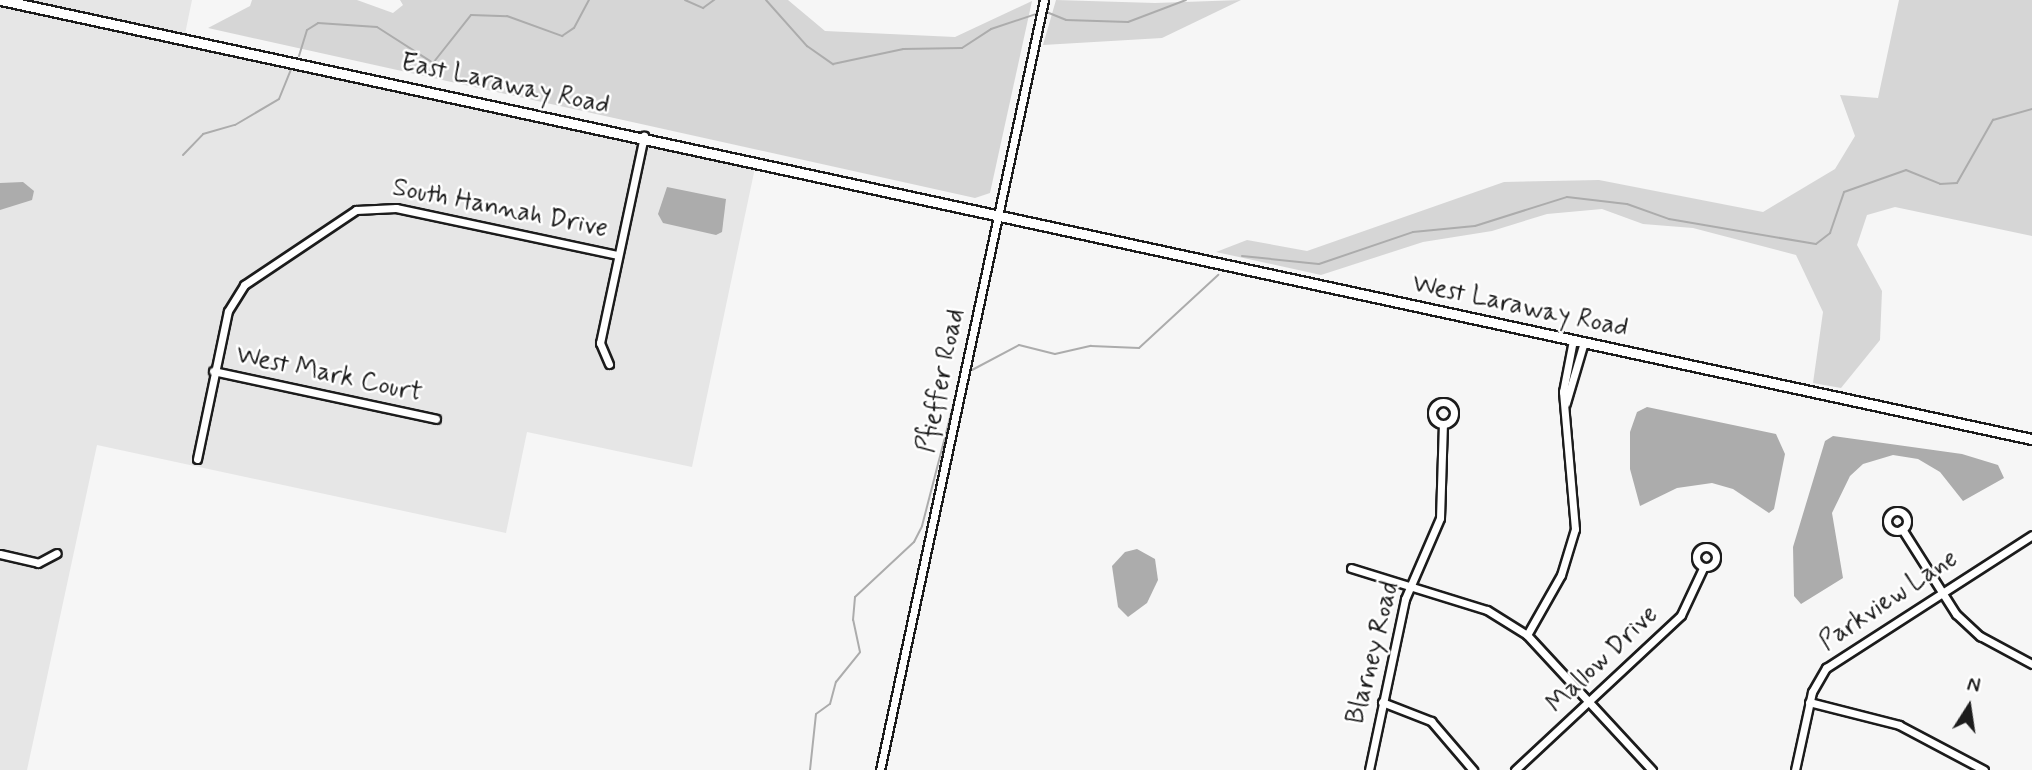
<!DOCTYPE html>
<style>
body{margin:0}
#map{position:relative;width:2032px;height:770px;overflow:hidden;background:#f6f6f6;font-family:Mynerve,sans-serif}
div>[style]{position:absolute}
.built>*{inset:0;background:#e6e6e6}
.green>*{inset:0;background:#d6d6d6}
.water>*{inset:0;background:#acacac}
.stream>*{height:2px;margin:-1px;padding:0 1px;transform-origin:1px;border-radius:1px;background:#acacac}
.roads{filter:drop-shadow(2px 0 #1c1c1c) drop-shadow(-2px 0 #1c1c1c) drop-shadow(0 2px #1c1c1c) drop-shadow(0 -2px #1c1c1c)}
.minor>*{height:7px;margin:-3.5px;padding:0 3.5px;transform-origin:3.5px;border-radius:3.5px;background:#fff}
.minor>.ring{margin:-3.5px;padding:0;box-sizing:content-box;background:none;border:7px solid #fff;border-radius:50%}
.major>*{height:9px;margin:-4.5px;padding:0 4.5px;transform-origin:4.5px;border-radius:4.5px;background:#fff}
span{translate:-50% -50%;white-space:nowrap;text-align:center;line-height:1.15;-webkit-text-stroke:5px #fff;paint-order:stroke}
.street-label{font-size:26px;color:#1c1c1c}
.north{position:absolute;left:1934px;top:672px;width:70px;height:70px;-webkit-text-stroke:5px #fff;paint-order:stroke;rotate:12deg;font-size:19px;font-weight:700;line-height:28px;text-align:center;color:#1c1c1c}
.north::after{content:'';display:block;margin:auto;width:24px;height:32px;background:#1c1c1c;clip-path:polygon(50% 0,100% 100%,50% 72%,0 100%)}
</style>
<div id="map">
<div class="built">
<i style="clip-path:polygon(0 0,192px 0,184px 39px,756px 163px,692px 467px,527px 432px,506px 533px,97px 445px,27px 770px,0 770px)"></i>
</div>
<div class="green">
<i style="clip-path:polygon(252px 0,357px 0,393px 13px,403px 5px,400px 0,788px 0,825px 31px,955px 37px,1032px 1px,990px 193px,975px 198px,208px 28px,250px 6px)"></i>
<i style="clip-path:polygon(1056px 0,1155px 3px,1241px 0,1162px 38px,1043px 45px)"></i>
<i style="clip-path:polygon(1899px 0,2032px 0,2032px 236px,1895px 207px,1867px 215px,1857px 245px,1882px 291px,1880px 340px,1841px 388px,1813px 383px,1823px 312px,1796px 255px,1693px 228px,1643px 224px,1602px 209px,1547px 214px,1492px 231px,1423px 242px,1321px 275px,1216px 252px,1247px 240px,1307px 251px,1504px 182px,1599px 180px,1763px 212px,1835px 169px,1855px 136px,1840px 95px,1878px 98px)"></i>
</div>
<div class="water">
<i style="clip-path:polygon(23px 182px,34px 191px,32px 200px,0 210px,0 183px)"></i>
<i style="clip-path:polygon(667px 187px,726px 199px,722px 232px,716px 235px,663px 223px,658px 214px)"></i>
<i style="clip-path:polygon(1647px 407px,1776px 434px,1785px 454px,1774px 509px,1769px 513px,1733px 489px,1712px 483px,1677px 488px,1640px 506px,1630px 469px,1630px 432px,1637px 412px)"></i>
<i style="clip-path:polygon(1833px 436px,1962px 454px,1998px 465px,2004px 478px,1963px 501px,1940px 472px,1918px 459px,1893px 455px,1863px 464px,1850px 476px,1832px 513px,1843px 578px,1801px 604px,1794px 596px,1793px 547px,1825px 441px)"></i>
<i style="clip-path:polygon(1137px 549px,1155px 559px,1158px 580px,1147px 603px,1128px 617px,1118px 607px,1112px 566px,1125px 552px)"></i>
</div>
<div class="stream">
<i style="left:685px;top:0;width:20px;rotate:24deg"></i>
<i style="left:703px;top:8px;width:14px;rotate:-36deg"></i>
<i style="left:766px;top:0;width:62px;rotate:48.3deg"></i>
<i style="left:807px;top:46px;width:32px;rotate:35deg"></i>
<i style="left:833px;top:64px;width:72px;rotate:-12.1deg"></i>
<i style="left:903px;top:49px;width:59px;rotate:-1deg"></i>
<i style="left:962px;top:48px;width:35px;rotate:-33deg"></i>
<i style="left:991px;top:29px;width:51px;rotate:-18.4deg"></i>
<i style="left:1044px;top:11px;width:24px;rotate:22deg"></i>
<i style="left:1066px;top:20px;width:62px;rotate:1.8deg"></i>
<i style="left:1128px;top:22px;width:62px;rotate:-20.8deg"></i>
<i style="left:299px;top:56px;width:27px;rotate:-73deg"></i>
<i style="left:307px;top:30px;width:13px;rotate:-32deg"></i>
<i style="left:318px;top:23px;width:59px;rotate:3.9deg"></i>
<i style="left:377px;top:27px;width:67px;rotate:32.7deg"></i>
<i style="left:433px;top:63px;width:61px;rotate:-51.6deg"></i>
<i style="left:471px;top:15px;width:36px;rotate:2deg"></i>
<i style="left:507px;top:16px;width:59px;rotate:20deg"></i>
<i style="left:562px;top:36px;width:14px;rotate:-34deg"></i>
<i style="left:574px;top:28px;width:32px;rotate:-62deg"></i>
<i style="left:183px;top:155px;width:29px;rotate:-46deg"></i>
<i style="left:203px;top:134px;width:33px;rotate:-16deg"></i>
<i style="left:235px;top:125px;width:51px;rotate:-30.6deg"></i>
<i style="left:279px;top:99px;width:35px;rotate:-68deg"></i>
<i style="left:1242px;top:256px;width:77px;rotate:5.9deg"></i>
<i style="left:1319px;top:264px;width:99px;rotate:-18.8deg"></i>
<i style="left:1413px;top:232px;width:62px;rotate:-5.5deg"></i>
<i style="left:1475px;top:226px;width:96px;rotate:-17.5deg"></i>
<i style="left:1567px;top:197px;width:60px;rotate:6.7deg"></i>
<i style="left:1627px;top:204px;width:45px;rotate:19.7deg"></i>
<i style="left:1669px;top:219px;width:149px;rotate:9.7deg"></i>
<i style="left:1816px;top:244px;width:18px;rotate:-38deg"></i>
<i style="left:1830px;top:233px;width:43px;rotate:-71.1deg"></i>
<i style="left:1844px;top:192px;width:66px;rotate:-19.5deg"></i>
<i style="left:1906px;top:170px;width:37px;rotate:22deg"></i>
<i style="left:1940px;top:184px;width:17px;rotate:-3deg"></i>
<i style="left:1957px;top:183px;width:73px;rotate:-60.3deg"></i>
<i style="left:1993px;top:120px;width:41px;rotate:-15.8deg"></i>
<i style="left:972px;top:370px;width:53px;rotate:-28deg"></i>
<i style="left:1019px;top:345px;width:37px;rotate:14deg"></i>
<i style="left:1055px;top:354px;width:37px;rotate:-13deg"></i>
<i style="left:1091px;top:346px;width:48px;rotate:2.4deg"></i>
<i style="left:1139px;top:348px;width:108px;rotate:-42.7deg"></i>
<i style="left:810px;top:770px;width:56px;rotate:-83.9deg"></i>
<i style="left:816px;top:714px;width:17px;rotate:-36deg"></i>
<i style="left:830px;top:704px;width:23px;rotate:-75deg"></i>
<i style="left:836px;top:682px;width:38px;rotate:-51deg"></i>
<i style="left:860px;top:652px;width:33px;rotate:-102deg"></i>
<i style="left:853px;top:620px;width:23px;rotate:-85deg"></i>
<i style="left:855px;top:597px;width:81px;rotate:-43deg"></i>
<i style="left:914px;top:542px;width:18px;rotate:-63deg"></i>
<i style="left:922px;top:526px;width:156px;rotate:-75.5deg"></i>
</div>
<div class="roads">
<div class="minor">
<i style="left:609px;top:364px;width:23px;rotate:-113deg"></i>
<i style="left:600px;top:343px;width:212px;rotate:-78deg"></i>
<i style="left:213px;top:371px;width:228px;rotate:12.1deg"></i>
<i class="ring" style="left:1432px;top:402px;width:15px;height:15px"></i>
<i style="left:1566px;top:403px;width:64px;rotate:-73.6deg"></i>
<i style="left:197px;top:459px;width:151px;rotate:-78.2deg"></i>
<i style="left:228px;top:311px;width:31px;rotate:-58deg"></i>
<i style="left:244px;top:285px;width:135px;rotate:-33.8deg"></i>
<i style="left:356px;top:210px;width:40px;rotate:-2.9deg"></i>
<i style="left:396px;top:208px;width:227px;rotate:12deg"></i>
<i class="ring" style="left:1887px;top:511px;width:13px;height:13px"></i>
<i style="left:1902px;top:529px;width:101px;rotate:57.6deg"></i>
<i style="left:1956px;top:614px;width:33px;rotate:43deg"></i>
<i style="left:1980px;top:636px;width:59px;rotate:28.3deg"></i>
<i class="ring" style="left:1696px;top:547px;width:13px;height:13px"></i>
<i style="left:0;top:554px;width:39px;rotate:13deg"></i>
<i style="left:38px;top:563px;width:21px;rotate:-28deg"></i>
<i style="left:1351px;top:568px;width:142px;rotate:17.2deg"></i>
<i style="left:1487px;top:610px;width:47px;rotate:32deg"></i>
<i style="left:1527px;top:635px;width:184px;rotate:47.2deg"></i>
<i style="left:1527px;top:635px;width:69px;rotate:-60.5deg"></i>
<i style="left:1561px;top:575px;width:48px;rotate:-73.1deg"></i>
<i style="left:1575px;top:529px;width:138px;rotate:-95deg"></i>
<i style="left:1563px;top:392px;width:53px;rotate:-79.1deg"></i>
<i style="left:1382px;top:702px;width:53px;rotate:21.2deg"></i>
<i style="left:1431px;top:721px;width:65px;rotate:49.4deg"></i>
<i style="left:1809px;top:702px;width:93px;rotate:14.3deg"></i>
<i style="left:1899px;top:725px;width:96px;rotate:27.9deg"></i>
<i style="left:880px;top:770px;width:787px;rotate:-77.98deg"></i>
<i style="left:1369px;top:770px;width:175px;rotate:-78.1deg"></i>
<i style="left:1405px;top:599px;width:88px;rotate:-66.6deg"></i>
<i style="left:1440px;top:518px;width:94px;rotate:-88.2deg"></i>
<i style="left:1515px;top:770px;width:227px;rotate:-43deg"></i>
<i style="left:1681px;top:615px;width:52px;rotate:-64.9deg"></i>
<i style="left:1795px;top:770px;width:80px;rotate:-77.7deg"></i>
<i style="left:1812px;top:692px;width:28px;rotate:-60deg"></i>
<i style="left:1826px;top:668px;width:245px;rotate:-32.8deg"></i>
</div>
<div class="major">
<i style="left:1px;top:0;width:2078px;rotate:12.2deg"></i>
</div>
</div>
<div class="street-label">
<span style="left:505px;top:85px;rotate:12deg">East Laraway Road</span>
<span style="left:500px;top:209px;rotate:11deg">South Hannah Drive</span>
<span style="left:1520px;top:307px;rotate:12deg">West Laraway Road</span>
<span style="left:329px;top:375px;rotate:12deg">West Mark Court</span>
<span style="left:942px;top:381px;rotate:-78deg">Pfieffer Road</span>
<span style="left:1889px;top:601px;rotate:-34deg">Parkview Lane</span>
<span style="left:1374px;top:653px;rotate:-76deg">Blarney Road</span>
<span style="left:1603px;top:660px;rotate:-44deg">Mallow Drive</span>
</div>
<div class="north">N</div>
</div>
